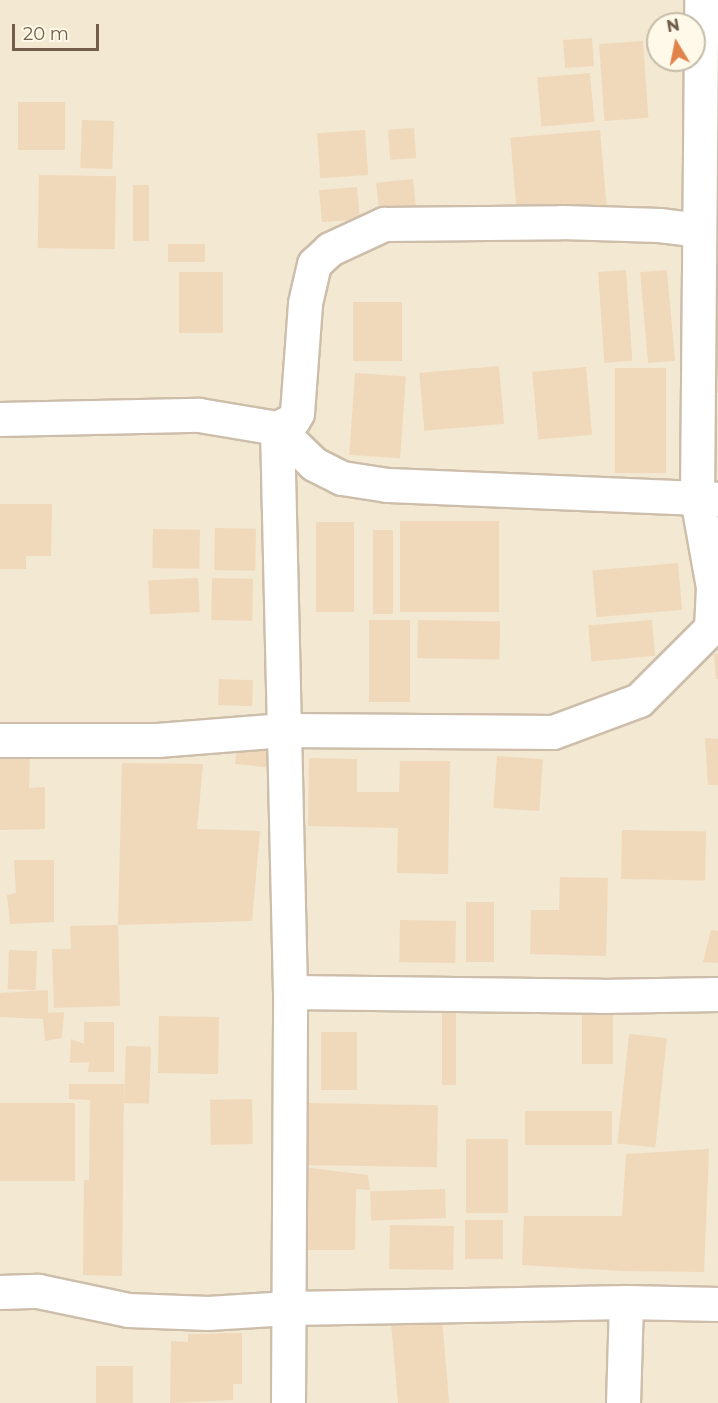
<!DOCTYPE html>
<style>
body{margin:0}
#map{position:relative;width:718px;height:1403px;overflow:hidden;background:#fbf5e3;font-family:Montserrat,sans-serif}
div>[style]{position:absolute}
.residential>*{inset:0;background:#f3e8d1}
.building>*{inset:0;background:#f0d8bb;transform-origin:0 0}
.roads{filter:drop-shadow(2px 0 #ccbeaa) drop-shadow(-2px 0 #ccbeaa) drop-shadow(0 2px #ccbeaa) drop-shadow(0 -2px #ccbeaa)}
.street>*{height:33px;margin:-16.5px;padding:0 16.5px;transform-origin:16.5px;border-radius:16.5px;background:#fff}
span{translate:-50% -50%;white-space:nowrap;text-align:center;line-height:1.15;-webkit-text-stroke:4.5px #fef9e8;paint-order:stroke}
.north{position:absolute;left:646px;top:12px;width:60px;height:60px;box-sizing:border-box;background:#fef9e8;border:2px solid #c6bba9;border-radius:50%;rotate:350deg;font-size:16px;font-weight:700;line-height:24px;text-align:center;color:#725e4a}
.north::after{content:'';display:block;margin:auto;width:21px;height:27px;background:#e1844b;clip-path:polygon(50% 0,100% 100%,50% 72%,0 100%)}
.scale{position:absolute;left:12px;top:24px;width:87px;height:27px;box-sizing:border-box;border:3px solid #725e4a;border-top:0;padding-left:8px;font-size:18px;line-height:21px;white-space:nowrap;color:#725e4a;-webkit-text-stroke:4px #fef9e8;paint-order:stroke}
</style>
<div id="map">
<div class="residential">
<i style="clip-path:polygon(evenodd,0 0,718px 0,718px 1403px,0 1403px,0 0,658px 24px,694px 24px,694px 60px,658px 60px,658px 24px)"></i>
</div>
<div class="building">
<i style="left:592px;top:38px;width:28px;height:29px;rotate:86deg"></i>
<i style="left:643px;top:41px;width:77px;height:44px;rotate:86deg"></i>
<i style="left:590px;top:73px;width:49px;height:53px;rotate:85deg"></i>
<i style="left:18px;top:102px;width:47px;height:48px"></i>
<i style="left:82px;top:120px;width:32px;height:48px;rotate:2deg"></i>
<i style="left:414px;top:128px;width:30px;height:26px;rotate:86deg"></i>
<i style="left:365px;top:130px;width:45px;height:48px;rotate:86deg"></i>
<i style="left:600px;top:130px;width:76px;height:90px;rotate:85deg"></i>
<i style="left:39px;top:175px;width:77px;height:73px;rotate:1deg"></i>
<i style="left:413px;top:179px;width:31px;height:37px;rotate:84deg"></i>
<i style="left:133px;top:185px;width:16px;height:56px"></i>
<i style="left:357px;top:187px;width:32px;height:38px;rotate:85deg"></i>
<i style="left:168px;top:244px;width:37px;height:18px"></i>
<i style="left:626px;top:270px;width:91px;height:28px;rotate:86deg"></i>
<i style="left:667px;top:270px;width:91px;height:27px;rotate:85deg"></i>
<i style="left:179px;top:272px;width:44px;height:61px"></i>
<i style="left:353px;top:302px;width:49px;height:59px"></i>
<i style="clip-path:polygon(707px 312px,718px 312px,718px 393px,711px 393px)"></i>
<i style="left:499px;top:366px;width:58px;height:80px;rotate:85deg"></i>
<i style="left:586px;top:367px;width:68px;height:54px;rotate:85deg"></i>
<i style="left:666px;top:368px;width:105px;height:51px;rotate:90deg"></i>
<i style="left:355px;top:373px;width:51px;height:82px;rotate:4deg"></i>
<i style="clip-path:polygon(0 504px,52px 504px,51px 556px,26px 556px,26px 569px,0 569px)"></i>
<i style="left:400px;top:521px;width:99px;height:91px"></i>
<i style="left:316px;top:522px;width:38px;height:90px"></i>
<i style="left:215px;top:528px;width:41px;height:42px;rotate:1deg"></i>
<i style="left:153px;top:529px;width:47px;height:39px;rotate:1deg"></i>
<i style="left:373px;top:530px;width:20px;height:84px"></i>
<i style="left:678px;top:563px;width:47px;height:86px;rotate:85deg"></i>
<i style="left:198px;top:578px;width:34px;height:50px;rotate:87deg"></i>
<i style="left:212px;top:578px;width:41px;height:42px;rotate:1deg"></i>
<i style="left:369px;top:620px;width:41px;height:82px"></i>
<i style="left:418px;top:620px;width:82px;height:38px;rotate:1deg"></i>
<i style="left:652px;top:620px;width:36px;height:64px;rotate:85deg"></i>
<i style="clip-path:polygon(714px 654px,718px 654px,718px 679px,716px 679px)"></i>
<i style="left:219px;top:679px;width:34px;height:26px;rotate:2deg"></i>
<i style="clip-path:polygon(705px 738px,718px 739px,718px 785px,708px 785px)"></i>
<i style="left:237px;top:746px;width:31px;height:18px;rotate:6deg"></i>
<i style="clip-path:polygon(0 753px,30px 754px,29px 788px,45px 787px,45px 829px,0 830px)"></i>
<i style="left:497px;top:756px;width:46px;height:52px;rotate:4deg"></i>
<i style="clip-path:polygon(309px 758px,357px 759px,357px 792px,399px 792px,400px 761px,450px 761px,448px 874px,397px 873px,398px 828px,308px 826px)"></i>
<i style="clip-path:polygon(122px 763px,203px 764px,197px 829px,260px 831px,252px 921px,118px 925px)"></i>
<i style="left:622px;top:830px;width:84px;height:49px;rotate:1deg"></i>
<i style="clip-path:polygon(14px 860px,54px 860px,54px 922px,10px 924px,7px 895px,16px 893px)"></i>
<i style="clip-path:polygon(560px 877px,608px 878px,606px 956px,530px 954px,531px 910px,559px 910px)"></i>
<i style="left:466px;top:902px;width:28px;height:60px"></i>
<i style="left:400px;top:920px;width:56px;height:42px;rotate:1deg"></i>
<i style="clip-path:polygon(118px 925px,120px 1006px,54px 1008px,52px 949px,71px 949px,70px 926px)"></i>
<i style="clip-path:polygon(711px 930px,718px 931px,718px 963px,703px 962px)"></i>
<i style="left:9px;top:950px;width:28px;height:39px;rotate:2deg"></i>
<i style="clip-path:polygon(48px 990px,48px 1013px,64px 1012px,62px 1038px,45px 1041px,43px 1019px,0 1017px,0 993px)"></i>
<i style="left:442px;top:1012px;width:14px;height:73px"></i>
<i style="left:582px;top:1015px;width:31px;height:49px"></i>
<i style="left:159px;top:1016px;width:60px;height:57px;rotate:1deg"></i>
<i style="clip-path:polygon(84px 1022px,114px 1022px,114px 1072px,88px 1072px,89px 1062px,70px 1063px,71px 1039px,84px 1044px)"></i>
<i style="left:321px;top:1032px;width:36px;height:58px"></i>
<i style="left:629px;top:1034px;width:38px;height:110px;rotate:6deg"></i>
<i style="left:126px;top:1046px;width:25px;height:57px;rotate:2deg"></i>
<i style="clip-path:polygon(69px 1084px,124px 1084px,122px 1276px,83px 1275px,84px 1180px,89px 1180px,90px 1100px,69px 1099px)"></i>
<i style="left:252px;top:1099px;width:45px;height:42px;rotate:89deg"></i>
<i style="left:0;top:1103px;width:75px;height:78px"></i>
<i style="left:307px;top:1103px;width:131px;height:62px;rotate:1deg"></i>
<i style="left:525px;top:1111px;width:87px;height:34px"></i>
<i style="left:466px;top:1139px;width:42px;height:74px"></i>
<i style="clip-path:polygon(709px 1149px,704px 1272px,623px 1271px,522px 1265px,524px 1216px,622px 1216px,626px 1154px)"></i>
<i style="clip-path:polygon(302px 1167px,368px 1175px,370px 1190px,356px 1189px,355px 1250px,306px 1250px,307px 1187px)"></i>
<i style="left:445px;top:1189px;width:29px;height:75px;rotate:88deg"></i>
<i style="left:465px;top:1220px;width:38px;height:39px"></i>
<i style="left:390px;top:1225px;width:64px;height:44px;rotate:1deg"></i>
<i style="left:442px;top:1320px;width:83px;height:51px;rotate:85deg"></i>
<i style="clip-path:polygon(242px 1333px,242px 1384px,233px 1384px,233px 1400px,170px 1403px,171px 1341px,188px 1342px,188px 1334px)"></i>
<i style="left:96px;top:1366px;width:37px;height:37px"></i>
</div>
<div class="roads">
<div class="street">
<i style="left:0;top:419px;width:199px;rotate:-1.2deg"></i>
<i style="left:199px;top:415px;width:79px;rotate:9.5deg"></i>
<i style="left:277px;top:428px;width:52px;rotate:44.2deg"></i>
<i style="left:314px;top:464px;width:31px;rotate:27deg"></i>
<i style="left:342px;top:478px;width:46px;rotate:8.8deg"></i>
<i style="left:387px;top:485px;width:331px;rotate:2.4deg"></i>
<i style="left:0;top:740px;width:157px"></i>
<i style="left:157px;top:740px;width:127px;rotate:-4.5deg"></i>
<i style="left:284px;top:730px;width:269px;rotate:0.4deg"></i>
<i style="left:553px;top:732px;width:92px;rotate:-20.4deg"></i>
<i style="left:639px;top:700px;width:102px;rotate:-45deg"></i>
<i style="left:711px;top:628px;width:41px;rotate:-87.2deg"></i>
<i style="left:713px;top:587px;width:90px;rotate:-100.2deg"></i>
<i style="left:697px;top:498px;width:498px;rotate:-89.5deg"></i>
<i style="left:290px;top:992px;width:310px;rotate:0.7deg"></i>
<i style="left:600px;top:996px;width:118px;rotate:-1deg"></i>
<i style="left:0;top:1292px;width:38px;rotate:-2deg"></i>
<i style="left:38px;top:1291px;width:92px;rotate:11.9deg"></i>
<i style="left:128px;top:1310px;width:80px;rotate:2.1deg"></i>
<i style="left:208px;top:1313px;width:80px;rotate:-3.6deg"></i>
<i style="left:288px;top:1308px;width:338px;rotate:-1deg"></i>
<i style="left:626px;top:1302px;width:92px;rotate:1.2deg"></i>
<i style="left:288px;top:1403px;width:411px;rotate:-89.7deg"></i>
<i style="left:290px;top:992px;width:564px;rotate:-91.32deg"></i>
<i style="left:277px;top:428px;width:18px;rotate:-27deg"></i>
<i style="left:293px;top:420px;width:8px;rotate:-60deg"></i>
<i style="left:297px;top:413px;width:110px;rotate:-85.8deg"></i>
<i style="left:305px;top:303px;width:40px;rotate:-77deg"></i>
<i style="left:314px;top:264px;width:22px;rotate:-43deg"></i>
<i style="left:330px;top:249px;width:60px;rotate:-24.8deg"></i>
<i style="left:384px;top:224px;width:178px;rotate:-0.6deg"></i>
<i style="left:562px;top:222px;width:97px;rotate:1.8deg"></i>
<i style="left:659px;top:225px;width:38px;rotate:7deg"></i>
<i style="left:623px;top:1403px;width:101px;rotate:-88.3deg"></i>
</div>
</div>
<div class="north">N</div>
<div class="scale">20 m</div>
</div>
